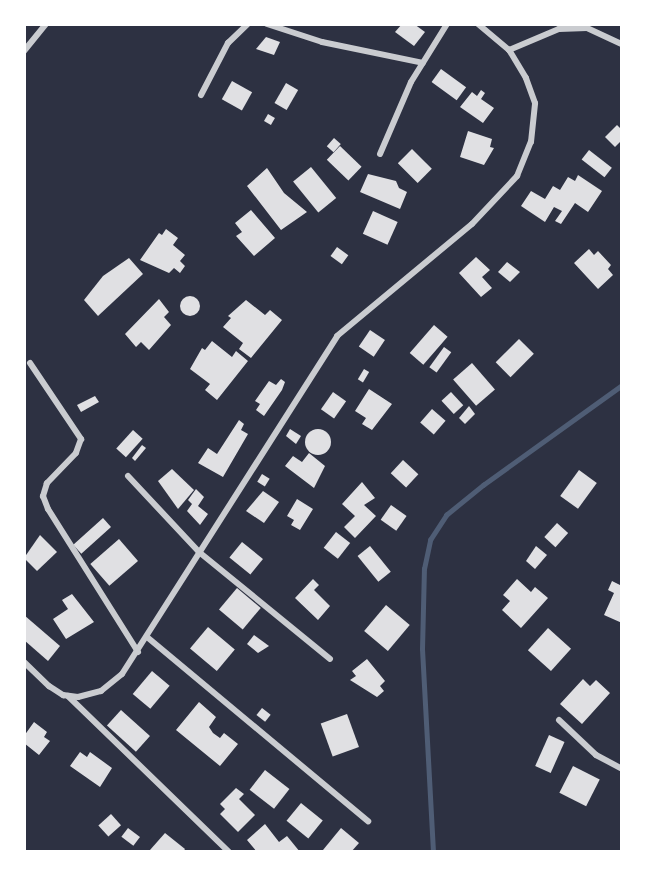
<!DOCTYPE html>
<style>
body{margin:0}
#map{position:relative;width:646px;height:876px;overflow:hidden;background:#2d3142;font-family:Arial,sans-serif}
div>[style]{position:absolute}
.stream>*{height:4.5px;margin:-2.25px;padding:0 2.25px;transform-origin:2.25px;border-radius:2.25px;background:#4f5d75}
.building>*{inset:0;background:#e0e0e3;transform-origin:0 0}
.round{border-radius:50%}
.minor>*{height:6px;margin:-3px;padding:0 3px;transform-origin:3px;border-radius:3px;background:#caccd0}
span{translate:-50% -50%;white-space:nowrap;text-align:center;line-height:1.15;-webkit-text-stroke:4.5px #fff;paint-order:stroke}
.frame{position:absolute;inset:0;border:26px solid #fff;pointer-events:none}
</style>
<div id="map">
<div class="stream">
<i style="left:433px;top:852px;width:203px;rotate:-93.1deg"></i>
<i style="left:422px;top:649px;width:80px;rotate:-88.6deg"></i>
<i style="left:424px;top:569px;width:30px;rotate:-78deg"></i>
<i style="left:430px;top:540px;width:30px;rotate:-57deg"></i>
<i style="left:446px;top:515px;width:48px;rotate:-39deg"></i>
<i style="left:483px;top:485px;width:171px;rotate:-35.7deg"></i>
</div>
<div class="building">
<i style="clip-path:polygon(402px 24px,414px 24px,425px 32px,414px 46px,395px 32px)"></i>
<i style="clip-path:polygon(266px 37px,280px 42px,274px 55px,256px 49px)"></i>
<i style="left:441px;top:69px;width:31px;height:16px;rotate:36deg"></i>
<i style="left:232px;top:81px;width:23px;height:21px;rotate:29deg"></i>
<i style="left:286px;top:83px;width:14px;height:23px;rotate:30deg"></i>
<i style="clip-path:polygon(481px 90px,485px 93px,481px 99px,494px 108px,483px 123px,460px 107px,472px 92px,477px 96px)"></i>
<i style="left:268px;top:114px;width:8px;height:8px;rotate:30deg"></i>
<i style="clip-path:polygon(617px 125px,622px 130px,622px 140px,615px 147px,605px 137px)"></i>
<i style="clip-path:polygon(468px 131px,492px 139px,490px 147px,494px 148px,484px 165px,460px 157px)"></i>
<i style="left:334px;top:138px;width:9px;height:11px;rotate:41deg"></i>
<i style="left:340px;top:146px;width:30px;height:19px;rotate:44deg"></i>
<i style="left:412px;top:149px;width:28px;height:20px;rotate:45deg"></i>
<i style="left:589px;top:150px;width:29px;height:12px;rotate:38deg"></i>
<i style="left:311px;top:167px;width:40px;height:23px;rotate:51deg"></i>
<i style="clip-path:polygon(267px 168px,284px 193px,307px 212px,281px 230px,247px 186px)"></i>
<i style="clip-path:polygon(368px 174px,396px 181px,399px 188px,407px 192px,400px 209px,360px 192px)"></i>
<i style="clip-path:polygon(578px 175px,602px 191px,588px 212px,575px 203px,561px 224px,555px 221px,562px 211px,554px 207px,545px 222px,521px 206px,531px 191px,545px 199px,553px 186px,560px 190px,568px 177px,575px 181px)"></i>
<i style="clip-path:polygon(251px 210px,275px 238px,254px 256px,236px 236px,242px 232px,235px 223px)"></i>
<i style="left:373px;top:211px;width:27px;height:25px;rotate:24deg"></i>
<i style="clip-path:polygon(166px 229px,178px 238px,173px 245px,185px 255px,180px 261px,185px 266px,180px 273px,174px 268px,169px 273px,140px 260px,159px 233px,162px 235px)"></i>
<i style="left:337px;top:247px;width:14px;height:11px;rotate:36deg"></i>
<i style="clip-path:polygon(589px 249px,594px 255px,598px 251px,611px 265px,608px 269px,613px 275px,598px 289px,574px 263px)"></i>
<i style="clip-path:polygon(476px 257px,490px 270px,482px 277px,492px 288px,481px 297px,459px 273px)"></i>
<i style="clip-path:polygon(129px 258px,143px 274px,98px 316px,84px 300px,103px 276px)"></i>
<i style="clip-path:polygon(507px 262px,520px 272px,510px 282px,498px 272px)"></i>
<i class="round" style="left:180px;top:296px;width:20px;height:20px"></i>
<i style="clip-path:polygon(159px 299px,169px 312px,164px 317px,171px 325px,149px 350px,141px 342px,136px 347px,125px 334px)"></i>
<i style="clip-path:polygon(246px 300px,265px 315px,270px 310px,282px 320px,251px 358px,239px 349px,243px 343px,223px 327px,231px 318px,228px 316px)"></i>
<i style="left:434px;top:325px;width:18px;height:37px;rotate:41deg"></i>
<i style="left:370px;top:330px;width:18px;height:20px;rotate:34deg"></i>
<i style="left:519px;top:339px;width:21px;height:33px;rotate:45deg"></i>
<i style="clip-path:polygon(212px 341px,232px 357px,236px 351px,248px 361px,217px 400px,205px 390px,210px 384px,190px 369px,202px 348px,205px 350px)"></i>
<i style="left:444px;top:347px;width:9px;height:25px;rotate:36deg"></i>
<i style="left:472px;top:363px;width:35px;height:25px;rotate:49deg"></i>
<i style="left:364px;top:369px;width:6px;height:12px;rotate:31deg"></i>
<i style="clip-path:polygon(281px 379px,285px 382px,282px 390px,264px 416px,256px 410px,260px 404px,255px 401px,269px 381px,276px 385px)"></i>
<i style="clip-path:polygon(369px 389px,392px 404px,372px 430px,362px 424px,366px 418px,355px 411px)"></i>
<i style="left:333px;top:392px;width:16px;height:21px;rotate:35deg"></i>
<i style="left:451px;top:392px;width:18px;height:13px;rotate:47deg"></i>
<i style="clip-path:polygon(95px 396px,99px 402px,81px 412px,77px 405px)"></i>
<i style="clip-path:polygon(469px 406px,475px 414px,465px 424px,459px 418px)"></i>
<i style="left:432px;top:409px;width:18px;height:18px;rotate:41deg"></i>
<i style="clip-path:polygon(239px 420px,244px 424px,241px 430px,248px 434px,223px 477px,198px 463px,208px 448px,217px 454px)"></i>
<i style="clip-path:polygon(290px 429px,301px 436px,296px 444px,286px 436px)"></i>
<i class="round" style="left:305px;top:429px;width:26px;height:26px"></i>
<i style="left:133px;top:430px;width:13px;height:25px;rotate:42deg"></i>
<i style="clip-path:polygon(142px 445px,146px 448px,135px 461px,132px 458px)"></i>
<i style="clip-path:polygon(309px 453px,325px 466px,314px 488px,285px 466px,293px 456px,302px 462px)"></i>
<i style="left:403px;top:460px;width:21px;height:18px;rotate:43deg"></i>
<i style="clip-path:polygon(172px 469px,194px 490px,178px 509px,158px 481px)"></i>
<i style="left:579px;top:470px;width:22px;height:32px;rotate:36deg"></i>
<i style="left:262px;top:474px;width:9px;height:9px;rotate:32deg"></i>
<i style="clip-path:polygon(362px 482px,375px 498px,364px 505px,376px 516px,355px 538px,344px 527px,355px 516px,342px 504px)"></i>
<i style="clip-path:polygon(196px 489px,204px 497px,198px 506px,208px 514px,200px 525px,187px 511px,192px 504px,188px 500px)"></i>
<i style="clip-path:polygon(263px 491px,279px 502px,264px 523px,246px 511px)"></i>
<i style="clip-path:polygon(297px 499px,313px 509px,300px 530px,291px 525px,294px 520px,287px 516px)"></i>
<i style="left:391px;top:505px;width:19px;height:18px;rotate:35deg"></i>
<i style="left:103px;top:518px;width:12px;height:40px;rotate:48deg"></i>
<i style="left:557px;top:523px;width:15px;height:19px;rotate:42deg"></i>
<i style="left:336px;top:532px;width:18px;height:20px;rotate:38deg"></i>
<i style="clip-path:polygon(40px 535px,57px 552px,37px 571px,24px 558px)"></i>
<i style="left:119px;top:539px;width:29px;height:38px;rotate:49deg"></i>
<i style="left:242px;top:542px;width:27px;height:20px;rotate:39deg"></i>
<i style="left:370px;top:546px;width:33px;height:16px;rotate:51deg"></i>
<i style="clip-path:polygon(536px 546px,547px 555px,535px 569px,526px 561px)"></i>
<i style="clip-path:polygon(313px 579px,319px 585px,314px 590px,330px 606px,318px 620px,295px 598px)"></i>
<i style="clip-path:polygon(517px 579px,531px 592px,535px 587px,548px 598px,521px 628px,502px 610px,510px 601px,503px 595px)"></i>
<i style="clip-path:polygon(612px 581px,622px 586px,622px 623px,604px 615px,614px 593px,608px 590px)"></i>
<i style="left:237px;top:588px;width:31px;height:28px;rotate:40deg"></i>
<i style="clip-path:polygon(72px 594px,94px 622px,66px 639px,53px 619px,68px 609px,62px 600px)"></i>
<i style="left:386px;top:605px;width:31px;height:34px;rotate:40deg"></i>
<i style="clip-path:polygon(24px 615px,60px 646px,48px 661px,24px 640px)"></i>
<i style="left:208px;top:627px;width:35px;height:28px;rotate:40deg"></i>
<i style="left:548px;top:628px;width:31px;height:30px;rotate:42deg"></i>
<i style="clip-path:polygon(254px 635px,269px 646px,258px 653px,247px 644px)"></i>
<i style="clip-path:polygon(367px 659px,385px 681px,380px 686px,384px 691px,377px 697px,350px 680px,356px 676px,352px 671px)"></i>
<i style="left:152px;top:671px;width:23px;height:30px;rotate:40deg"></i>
<i style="clip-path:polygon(583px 679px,590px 686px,596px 680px,610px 693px,582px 724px,560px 704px)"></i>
<i style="clip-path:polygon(199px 702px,216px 717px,209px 727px,213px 733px,220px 738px,224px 733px,238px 744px,220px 766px,176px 730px)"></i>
<i style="left:262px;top:708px;width:11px;height:9px;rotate:38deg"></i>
<i style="left:121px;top:710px;width:39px;height:21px;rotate:42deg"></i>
<i style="left:347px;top:714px;width:35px;height:28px;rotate:70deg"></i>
<i style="clip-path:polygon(34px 722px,47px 732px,44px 737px,50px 741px,39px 755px,24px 743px,24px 736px)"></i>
<i style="left:549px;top:735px;width:17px;height:34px;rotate:24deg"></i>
<i style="clip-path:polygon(80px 752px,87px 757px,90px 752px,112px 768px,100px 787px,70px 766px)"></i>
<i style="left:573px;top:766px;width:30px;height:30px;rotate:27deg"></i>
<i style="left:265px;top:770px;width:31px;height:25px;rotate:38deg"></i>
<i style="clip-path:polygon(236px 788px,244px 794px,239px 799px,255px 815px,238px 832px,220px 814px,225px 809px,220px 804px)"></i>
<i style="left:301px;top:803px;width:28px;height:23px;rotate:39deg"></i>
<i style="left:111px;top:814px;width:15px;height:17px;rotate:48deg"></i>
<i style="clip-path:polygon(265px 824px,279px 842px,287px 836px,300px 852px,257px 852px,247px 840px)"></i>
<i style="left:128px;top:828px;width:15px;height:11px;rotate:37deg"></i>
<i style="clip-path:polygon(341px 828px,359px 843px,351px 852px,325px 852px,323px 850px)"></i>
<i style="clip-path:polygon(165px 833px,185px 849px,183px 852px,150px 850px)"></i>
</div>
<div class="minor">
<i style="left:267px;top:24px;width:58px;rotate:18.1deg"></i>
<i style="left:322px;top:42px;width:103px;rotate:11.7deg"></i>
<i style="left:509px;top:50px;width:54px;rotate:-22.8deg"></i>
<i style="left:559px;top:29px;width:28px;rotate:-2deg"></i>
<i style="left:587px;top:28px;width:38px;rotate:25deg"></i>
<i style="left:24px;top:51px;width:35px;rotate:-51deg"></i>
<i style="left:201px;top:95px;width:59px;rotate:-62.6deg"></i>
<i style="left:228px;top:43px;width:28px;rotate:-44deg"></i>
<i style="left:380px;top:154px;width:78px;rotate:-66.7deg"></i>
<i style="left:411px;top:82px;width:68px;rotate:-58.2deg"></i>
<i style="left:30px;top:363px;width:92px;rotate:56.1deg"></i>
<i style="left:81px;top:439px;width:15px;rotate:110deg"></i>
<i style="left:76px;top:453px;width:42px;rotate:134deg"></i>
<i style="left:47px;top:483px;width:14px;rotate:107deg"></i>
<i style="left:43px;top:496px;width:14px;rotate:69deg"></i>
<i style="left:48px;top:509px;width:169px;rotate:57.8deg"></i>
<i style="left:128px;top:476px;width:104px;rotate:46.9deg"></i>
<i style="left:199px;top:552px;width:169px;rotate:39.2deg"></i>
<i style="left:147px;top:637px;width:288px;rotate:39.8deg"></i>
<i style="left:24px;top:662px;width:35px;rotate:44deg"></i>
<i style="left:49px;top:686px;width:17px;rotate:33deg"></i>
<i style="left:63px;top:695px;width:15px;rotate:8deg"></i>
<i style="left:78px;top:697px;width:24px;rotate:-15deg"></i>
<i style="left:101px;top:691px;width:27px;rotate:-39deg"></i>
<i style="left:122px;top:674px;width:401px;rotate:-57.5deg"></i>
<i style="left:337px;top:336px;width:175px;rotate:-39.7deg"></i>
<i style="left:472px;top:224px;width:66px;rotate:-46.8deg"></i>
<i style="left:517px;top:176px;width:37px;rotate:-68deg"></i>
<i style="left:531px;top:142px;width:39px;rotate:-84deg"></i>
<i style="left:535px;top:103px;width:27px;rotate:-110deg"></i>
<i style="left:526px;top:78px;width:33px;rotate:-121deg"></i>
<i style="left:509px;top:50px;width:40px;rotate:-140deg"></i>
<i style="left:68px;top:696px;width:224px;rotate:44.1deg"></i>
<i style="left:559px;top:720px;width:51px;rotate:43.4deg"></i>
<i style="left:596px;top:755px;width:30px;rotate:28deg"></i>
</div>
<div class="frame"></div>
</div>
